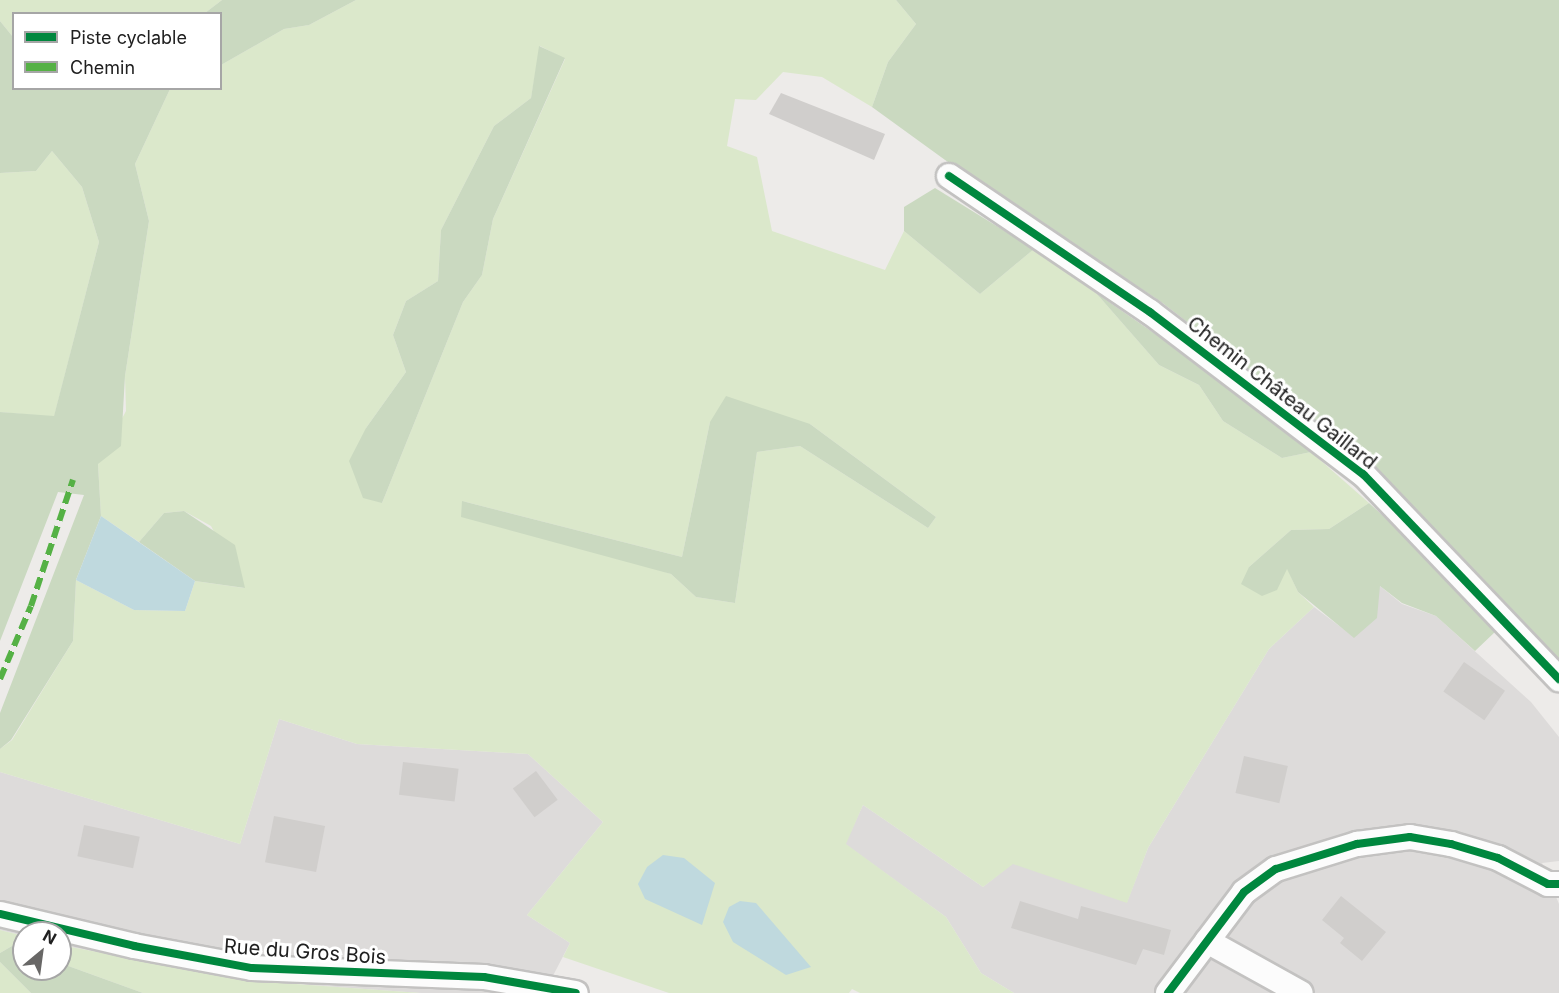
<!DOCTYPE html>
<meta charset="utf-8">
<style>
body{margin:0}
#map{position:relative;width:1559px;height:993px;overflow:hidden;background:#edebe9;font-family:Inter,sans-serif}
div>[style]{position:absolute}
.residential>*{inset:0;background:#dddbda}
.grass>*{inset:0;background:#dbe8cb}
.forest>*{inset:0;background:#cad9c0}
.water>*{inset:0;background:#bfd9de}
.building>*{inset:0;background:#d0cecc;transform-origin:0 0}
.roads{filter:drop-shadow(2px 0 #c3c2c1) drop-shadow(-2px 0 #c3c2c1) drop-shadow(0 2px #c3c2c1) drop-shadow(0 -2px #c3c2c1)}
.street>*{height:24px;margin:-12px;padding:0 12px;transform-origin:12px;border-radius:12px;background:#fcfcfc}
.quiet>*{height:6px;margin-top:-3px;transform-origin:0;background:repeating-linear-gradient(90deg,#55b145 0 12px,transparent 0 18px)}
.cycleway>*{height:8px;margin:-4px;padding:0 4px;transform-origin:4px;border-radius:4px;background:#00873e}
span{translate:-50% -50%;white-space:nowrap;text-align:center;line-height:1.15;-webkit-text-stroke:6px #fff;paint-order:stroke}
.street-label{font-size:20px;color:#202020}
.legend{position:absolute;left:12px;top:12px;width:210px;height:78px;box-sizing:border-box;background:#fff;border:2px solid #a6a6a6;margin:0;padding:8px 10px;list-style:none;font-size:18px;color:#202020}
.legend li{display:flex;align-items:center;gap:12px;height:30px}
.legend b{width:30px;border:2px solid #a6a6a6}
.north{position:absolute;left:12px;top:921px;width:60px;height:60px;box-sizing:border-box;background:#fff;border:2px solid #a6a6a6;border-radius:50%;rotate:29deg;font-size:16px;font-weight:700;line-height:24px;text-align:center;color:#202020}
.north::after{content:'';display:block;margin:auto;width:21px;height:27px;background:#686766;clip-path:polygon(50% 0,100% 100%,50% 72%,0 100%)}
</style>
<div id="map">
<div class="residential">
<i style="clip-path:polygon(1380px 586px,1402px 604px,1436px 616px,1531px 702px,1559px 737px,1559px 861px,1542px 863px,1559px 904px,1559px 993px,1014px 993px,981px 973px,946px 917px,845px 844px,863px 805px,983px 887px,1013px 863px,1127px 902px,1148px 848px,1269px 649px,1314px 607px,1354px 637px)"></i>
<i style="clip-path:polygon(279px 719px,357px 744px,528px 754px,603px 822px,527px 915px,570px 943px,544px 993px,421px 993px,253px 981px,60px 945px,60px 933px,24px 936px,0 930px,0 772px,240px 844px)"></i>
</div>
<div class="grass">
<i style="clip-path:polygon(0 0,222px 0,205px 13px,14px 14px,13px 37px,0 21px)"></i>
<i style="clip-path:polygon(evenodd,356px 0,896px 0,916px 24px,888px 62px,872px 107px,822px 77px,783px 72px,756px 100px,735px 99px,727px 146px,757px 157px,772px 231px,885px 270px,904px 231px,980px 294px,1034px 249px,1096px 293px,1159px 365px,1199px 385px,1223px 421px,1282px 458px,1311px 452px,1369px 503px,1329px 529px,1291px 530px,1249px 567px,1287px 568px,1298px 592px,1314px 607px,1269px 649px,1148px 848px,1127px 903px,1013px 864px,983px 887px,863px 805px,846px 844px,946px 917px,981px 973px,1014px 993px,860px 993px,852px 989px,849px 993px,669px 993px,563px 957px,570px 943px,527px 915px,603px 822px,528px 754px,357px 744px,279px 719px,240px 844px,0 772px,0 749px,12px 740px,73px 641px,76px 580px,134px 610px,185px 611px,195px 581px,244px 588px,211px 526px,184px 511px,164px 513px,139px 542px,101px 516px,98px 464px,126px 411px,125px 376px,149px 221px,135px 164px,170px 89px,220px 88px,221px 65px,284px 29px,309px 25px,356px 0,540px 46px,565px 59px,493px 219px,482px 275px,463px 302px,382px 503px,366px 428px,406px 372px,393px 335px,406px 301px,438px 281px,441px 230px,494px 126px,531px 98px,540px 46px,356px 0,710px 422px,810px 424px,936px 517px,928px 528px,800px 446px,757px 452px,735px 603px,696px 597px,671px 574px,462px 501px,682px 557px,710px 422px)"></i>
<i style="clip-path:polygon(52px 151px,82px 187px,99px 242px,54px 417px,0 412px,0 173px,36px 171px)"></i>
<i style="clip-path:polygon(0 930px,24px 936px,24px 950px,12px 946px,0 953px)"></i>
<i style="clip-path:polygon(60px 945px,253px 981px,421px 993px,143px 993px,60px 963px)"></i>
<i style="clip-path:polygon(0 962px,31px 993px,0 993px)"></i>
</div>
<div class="forest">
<i style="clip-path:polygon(222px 0,356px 0,309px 25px,284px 29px,221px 65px,220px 14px,205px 13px)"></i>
<i style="clip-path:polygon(896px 0,1559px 0,1559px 663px,1372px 465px,1160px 301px,952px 165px,872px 107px,888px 62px,916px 24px)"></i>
<i style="clip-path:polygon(0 21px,13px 37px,14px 88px,170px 89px,135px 164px,149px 221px,125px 376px,121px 446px,98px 464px,101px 516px,76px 580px,73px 641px,11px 740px,0 749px,0 713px,84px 495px,58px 492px,0 641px,0 412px,54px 416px,99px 242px,82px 187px,52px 151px,36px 171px,0 173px)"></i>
<i style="clip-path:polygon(539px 46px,565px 58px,493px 219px,482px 275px,463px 302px,382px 503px,363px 498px,349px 461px,366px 428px,406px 372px,393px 335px,406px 301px,438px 281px,441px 230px,494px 126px,531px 98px)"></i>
<i style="clip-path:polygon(935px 188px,1034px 249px,980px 294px,904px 231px,904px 207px)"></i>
<i style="clip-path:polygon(1096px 293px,1203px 367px,1311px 452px,1282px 458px,1223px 421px,1199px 385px,1159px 365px)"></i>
<i style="clip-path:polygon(726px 396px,810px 424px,936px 517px,928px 528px,800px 446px,757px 452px,735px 603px,696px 597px,671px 574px,461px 517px,462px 501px,682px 557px,710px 422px)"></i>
<i style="clip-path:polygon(1369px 503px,1452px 579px,1496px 631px,1475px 651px,1436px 616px,1402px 603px,1380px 586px,1377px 618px,1354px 638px,1298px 592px,1287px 569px,1277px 590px,1262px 596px,1241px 584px,1249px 567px,1291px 530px,1329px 529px)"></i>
<i style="clip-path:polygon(184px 511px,235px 545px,245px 588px,195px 581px,139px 542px,164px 513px)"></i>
<i style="clip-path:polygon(12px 946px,24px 950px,24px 969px,60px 969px,60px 963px,143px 993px,31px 993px,0 962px,0 953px)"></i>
</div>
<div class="water">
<i style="clip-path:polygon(101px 516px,195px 581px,185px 611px,134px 610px,76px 580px)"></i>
<i style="clip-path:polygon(663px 855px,684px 858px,715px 883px,702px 925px,645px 899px,638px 884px,647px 867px)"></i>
<i style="clip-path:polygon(740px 901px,756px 903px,811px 967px,786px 975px,733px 942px,723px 922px,729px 907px)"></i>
</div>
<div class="building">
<i style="clip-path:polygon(781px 93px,885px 134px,874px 160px,769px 114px)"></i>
<i style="left:1464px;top:662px;width:50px;height:36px;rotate:35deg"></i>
<i style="left:1244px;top:756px;width:45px;height:38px;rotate:13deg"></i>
<i style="left:403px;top:762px;width:56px;height:33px;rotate:7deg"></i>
<i style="left:536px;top:771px;width:36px;height:29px;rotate:53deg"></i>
<i style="left:274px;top:816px;width:52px;height:47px;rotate:11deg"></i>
<i style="left:84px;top:825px;width:57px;height:32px;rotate:12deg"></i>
<i style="clip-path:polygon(1341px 896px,1386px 932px,1362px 961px,1340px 943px,1344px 938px,1322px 920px)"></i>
<i style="clip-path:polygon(1020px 901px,1078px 919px,1081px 906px,1171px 930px,1164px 955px,1143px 949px,1136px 965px,1011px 928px)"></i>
</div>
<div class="roads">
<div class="street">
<i style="left:949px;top:176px;width:243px;rotate:34.1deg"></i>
<i style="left:1150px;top:312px;width:268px;rotate:37.3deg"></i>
<i style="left:1363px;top:474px;width:284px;rotate:46.3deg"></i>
<i style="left:0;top:914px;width:138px;rotate:13.4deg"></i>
<i style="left:134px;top:946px;width:120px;rotate:10.6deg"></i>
<i style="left:252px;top:968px;width:232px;rotate:2.2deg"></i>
<i style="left:484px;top:977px;width:93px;rotate:9.9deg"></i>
<i style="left:1207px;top:941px;width:107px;rotate:29deg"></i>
<i style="left:1168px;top:993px;width:126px;rotate:-53deg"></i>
<i style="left:1244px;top:892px;width:39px;rotate:-36deg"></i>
<i style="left:1276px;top:869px;width:85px;rotate:-17.2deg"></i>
<i style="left:1357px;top:844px;width:53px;rotate:-7.5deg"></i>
<i style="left:1410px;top:837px;width:42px;rotate:9.7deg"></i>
<i style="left:1451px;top:844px;width:49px;rotate:16.6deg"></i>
<i style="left:1498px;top:858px;width:56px;rotate:27.5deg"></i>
<i style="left:1548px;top:884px;width:11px"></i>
</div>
</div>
<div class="quiet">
<i style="left:0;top:679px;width:79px;rotate:-67deg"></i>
<i style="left:31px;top:606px;width:133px;rotate:-71.6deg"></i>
</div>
<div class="cycleway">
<i style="left:949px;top:176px;width:243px;rotate:34.1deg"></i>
<i style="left:1150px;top:312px;width:268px;rotate:37.3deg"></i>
<i style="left:1363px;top:474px;width:284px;rotate:46.3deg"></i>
<i style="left:0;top:914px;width:138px;rotate:13.4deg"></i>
<i style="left:134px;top:946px;width:120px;rotate:10.6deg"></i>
<i style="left:252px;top:968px;width:232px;rotate:2.2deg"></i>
<i style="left:484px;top:977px;width:93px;rotate:9.9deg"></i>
<i style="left:1168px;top:993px;width:126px;rotate:-53deg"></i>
<i style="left:1244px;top:892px;width:39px;rotate:-36deg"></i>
<i style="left:1276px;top:869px;width:85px;rotate:-17.2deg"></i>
<i style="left:1357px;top:844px;width:53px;rotate:-7.5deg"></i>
<i style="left:1410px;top:837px;width:42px;rotate:9.7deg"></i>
<i style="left:1451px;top:844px;width:49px;rotate:16.6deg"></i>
<i style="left:1498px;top:858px;width:56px;rotate:27.5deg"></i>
<i style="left:1548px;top:884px;width:11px"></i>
</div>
<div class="street-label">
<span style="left:1282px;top:393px;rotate:38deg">Chemin Château Gaillard</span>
<span style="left:305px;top:952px;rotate:4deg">Rue du Gros Bois</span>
</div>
<ul class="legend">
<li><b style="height:8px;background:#00873e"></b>Piste cyclable</li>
<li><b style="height:8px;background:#55b145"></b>Chemin</li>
</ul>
<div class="north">N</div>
</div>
